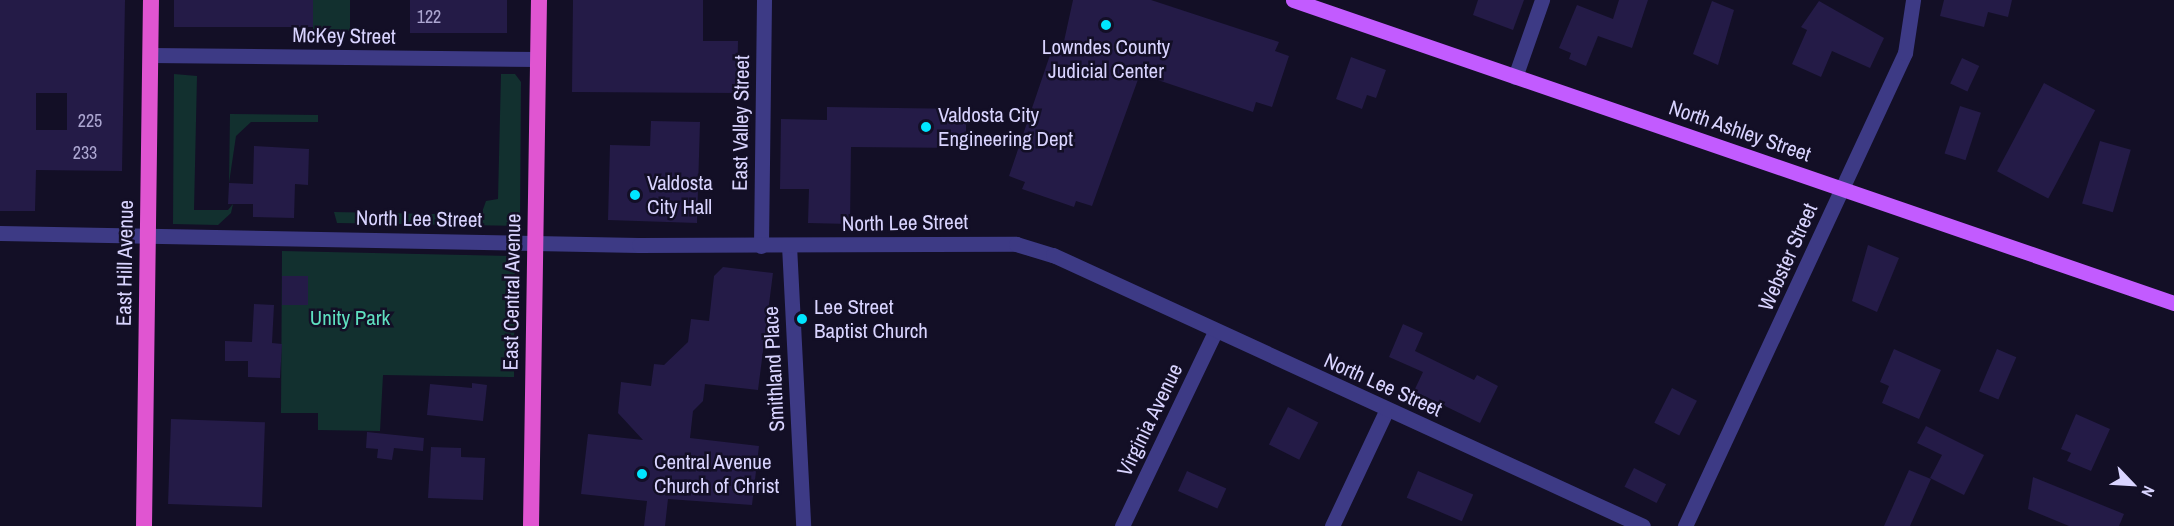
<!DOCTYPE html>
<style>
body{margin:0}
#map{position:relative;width:2174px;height:526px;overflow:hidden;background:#130f26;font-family:"Archivo Narrow",sans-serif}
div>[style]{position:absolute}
.green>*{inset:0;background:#12302f;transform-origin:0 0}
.building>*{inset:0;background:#241b47;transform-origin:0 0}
.minor>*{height:15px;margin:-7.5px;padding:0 7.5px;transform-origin:7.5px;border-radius:7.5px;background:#3d3a85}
.tertiary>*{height:15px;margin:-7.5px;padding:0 7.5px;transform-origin:7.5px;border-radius:7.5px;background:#3d3a85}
.primary>*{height:15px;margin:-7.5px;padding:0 7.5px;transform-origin:7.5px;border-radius:7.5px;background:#c25bff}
.trunk>*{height:16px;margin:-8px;padding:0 8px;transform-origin:8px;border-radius:8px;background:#e055d1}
.dots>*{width:16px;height:16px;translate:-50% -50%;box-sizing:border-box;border:3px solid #130f26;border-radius:50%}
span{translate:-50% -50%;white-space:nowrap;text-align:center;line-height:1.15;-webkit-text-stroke:5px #130f26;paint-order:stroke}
.number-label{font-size:18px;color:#aca6d1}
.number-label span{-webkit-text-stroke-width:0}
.street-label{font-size:21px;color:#d9d4ff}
.poi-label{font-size:21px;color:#d9d4ff}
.left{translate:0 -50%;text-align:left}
.park-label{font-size:21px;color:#5fe0c0}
.north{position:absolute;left:2102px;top:454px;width:60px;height:60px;-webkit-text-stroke:4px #130f26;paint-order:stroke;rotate:115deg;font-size:16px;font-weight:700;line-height:24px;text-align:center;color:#d9d4ff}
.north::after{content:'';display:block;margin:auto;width:21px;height:27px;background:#d9d4ff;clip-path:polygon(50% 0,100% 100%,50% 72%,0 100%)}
</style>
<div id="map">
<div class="green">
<i style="left:313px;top:0;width:37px;height:31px"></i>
<i style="clip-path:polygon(174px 74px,197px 76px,194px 210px,228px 210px,233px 204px,231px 213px,218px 225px,173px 224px)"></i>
<i style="clip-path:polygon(501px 74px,515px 74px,521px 82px,520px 226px,337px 223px,334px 212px,481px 215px,486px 201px,498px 199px)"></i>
<i style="clip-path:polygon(230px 114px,318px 115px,318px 122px,251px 122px,236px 136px,229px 183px)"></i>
<i style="clip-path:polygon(282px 251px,515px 256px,514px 377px,383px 375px,380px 431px,318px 430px,318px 413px,281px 413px)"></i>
</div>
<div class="building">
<i style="clip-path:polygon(evenodd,0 0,125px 0,122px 171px,36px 170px,35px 211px,0 211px,0 0,36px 93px,67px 93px,67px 130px,36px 130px,36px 93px)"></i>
<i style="left:174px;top:0;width:139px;height:27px"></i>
<i style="left:410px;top:0;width:97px;height:33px"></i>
<i style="clip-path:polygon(573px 0,703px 0,703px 41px,738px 41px,737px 93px,572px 92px)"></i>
<i style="clip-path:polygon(1073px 0,1151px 0,1279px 42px,1275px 51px,1289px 56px,1272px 107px,1256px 102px,1253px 112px,1140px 74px,1092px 206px,1076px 201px,1074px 207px,1022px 189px,1025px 182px,1009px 176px,1051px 52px,1061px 55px)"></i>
<i style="clip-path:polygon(1478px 0,1524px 0,1513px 30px,1473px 15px)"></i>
<i style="clip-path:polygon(1619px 0,1648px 0,1632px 48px,1598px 36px,1586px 66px,1569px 59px,1571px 53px,1559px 48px,1577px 5px,1613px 19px)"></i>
<i style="clip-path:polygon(1944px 0,2012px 0,2008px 17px,1988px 12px,1984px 27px,1940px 16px)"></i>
<i style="clip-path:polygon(1712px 1px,1734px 10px,1718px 65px,1693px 54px)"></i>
<i style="clip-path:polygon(1819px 1px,1884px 38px,1870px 68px,1832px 51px,1821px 77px,1792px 64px,1807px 30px,1801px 27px)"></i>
<i style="clip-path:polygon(1351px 57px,1386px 70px,1376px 98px,1367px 95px,1362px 109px,1336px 99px)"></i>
<i style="left:1962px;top:58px;width:19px;height:28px;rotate:25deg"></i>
<i style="left:2044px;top:83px;width:58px;height:100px;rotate:28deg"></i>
<i style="left:1960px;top:106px;width:22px;height:50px;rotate:18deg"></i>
<i style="clip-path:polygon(827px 107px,966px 109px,966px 148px,851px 147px,850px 224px,808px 223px,809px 189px,780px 189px,781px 119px,827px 120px)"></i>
<i style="clip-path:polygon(651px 121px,700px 122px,697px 223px,608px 220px,610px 145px,650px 146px)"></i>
<i style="left:2100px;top:141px;width:32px;height:65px;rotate:16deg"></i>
<i style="clip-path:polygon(254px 146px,309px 149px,308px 185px,295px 184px,294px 218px,253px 217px,253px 204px,228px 204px,229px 183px,253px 184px)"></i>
<i style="clip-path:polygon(1868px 245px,1899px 258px,1877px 312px,1852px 301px)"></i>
<i style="clip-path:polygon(723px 267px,773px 273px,758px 390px,705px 384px,703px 401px,693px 411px,690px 438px,759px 446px,752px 505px,668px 499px,665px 526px,644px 526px,647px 501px,581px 494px,588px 434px,643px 440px,618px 413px,621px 382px,651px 386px,654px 364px,664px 365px,688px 342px,691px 319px,709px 321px,714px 276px)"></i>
<i style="left:308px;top:276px;width:29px;height:26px;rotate:90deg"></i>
<i style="clip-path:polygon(254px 304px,274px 305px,272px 343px,282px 344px,280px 378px,248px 377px,248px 361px,225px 361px,225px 341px,252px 342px)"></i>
<i style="clip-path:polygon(1403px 324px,1423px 333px,1415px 351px,1474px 380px,1477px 375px,1498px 386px,1480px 423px,1414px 391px,1423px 372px,1389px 357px)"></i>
<i style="clip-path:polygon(1894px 349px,1941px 370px,1919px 419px,1882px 403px,1889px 386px,1880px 382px)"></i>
<i style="left:1997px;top:349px;width:21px;height:46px;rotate:23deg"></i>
<i style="clip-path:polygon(472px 383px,487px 385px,483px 421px,427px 415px,430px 384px,472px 388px)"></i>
<i style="left:1672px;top:388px;width:28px;height:39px;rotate:27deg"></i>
<i style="left:1288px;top:407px;width:34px;height:42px;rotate:27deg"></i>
<i style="clip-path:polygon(2076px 414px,2110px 429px,2091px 471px,2067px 461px,2071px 453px,2061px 449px)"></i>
<i style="left:171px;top:419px;width:94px;height:85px;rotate:2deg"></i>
<i style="clip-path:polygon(1926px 426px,1984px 455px,1964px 495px,1930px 478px,1942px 455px,1917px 443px)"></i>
<i style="clip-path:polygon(367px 432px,424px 438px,423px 451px,394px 448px,392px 460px,377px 458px,378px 449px,366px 448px)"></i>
<i style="clip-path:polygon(431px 447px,461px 448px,461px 457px,485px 458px,483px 500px,428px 498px)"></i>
<i style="left:1634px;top:468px;width:36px;height:21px;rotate:27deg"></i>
<i style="clip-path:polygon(1909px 470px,1931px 479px,1910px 526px,1884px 526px)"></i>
<i style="left:1187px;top:471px;width:43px;height:22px;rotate:24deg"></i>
<i style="left:1418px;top:471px;width:60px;height:29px;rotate:23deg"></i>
<i style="clip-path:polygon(2033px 477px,2124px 514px,2119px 526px,2069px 526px,2028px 509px)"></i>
</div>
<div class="minor">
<i style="left:150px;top:55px;width:387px;rotate:0.6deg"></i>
<i style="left:1515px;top:77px;width:82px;rotate:-70.7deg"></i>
<i style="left:789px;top:245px;width:281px;rotate:87.1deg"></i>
<i style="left:761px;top:246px;width:246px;rotate:-89.3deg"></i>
<i style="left:1122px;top:526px;width:215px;rotate:-64.4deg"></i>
<i style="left:1332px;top:526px;width:129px;rotate:-64.8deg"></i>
<i style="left:1685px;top:526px;width:522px;rotate:-65.06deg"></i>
<i style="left:1905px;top:53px;width:54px;rotate:-81.4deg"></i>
</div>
<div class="tertiary">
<i style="left:0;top:233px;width:639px;rotate:1.08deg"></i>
<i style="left:639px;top:245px;width:377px;rotate:-0.2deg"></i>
<i style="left:1016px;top:244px;width:39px;rotate:17deg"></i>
<i style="left:1053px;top:255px;width:649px;rotate:24.67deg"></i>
</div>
<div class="primary">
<i style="left:1293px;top:0;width:932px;rotate:18.98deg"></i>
</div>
<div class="trunk">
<i style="left:144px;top:526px;width:526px;rotate:-89.24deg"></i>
<i style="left:531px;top:526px;width:526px;rotate:-89.13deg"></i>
</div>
<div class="dots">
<i style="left:1106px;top:25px;background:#00e5ff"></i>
<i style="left:926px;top:127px;background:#00e5ff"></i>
<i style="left:635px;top:195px;background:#00e5ff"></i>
<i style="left:802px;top:319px;background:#00e5ff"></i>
<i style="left:642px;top:474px;background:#00e5ff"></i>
</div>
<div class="number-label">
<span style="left:429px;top:17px">122</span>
<span style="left:90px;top:121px">225</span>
<span style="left:85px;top:153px">233</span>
</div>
<div class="street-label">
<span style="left:344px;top:36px;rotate:1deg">McKey Street</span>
<span style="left:741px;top:123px;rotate:-89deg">East Valley Street</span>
<span style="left:1740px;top:131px;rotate:19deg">North Ashley Street</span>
<span style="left:419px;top:219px;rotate:1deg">North Lee Street</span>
<span style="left:905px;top:223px;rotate:-1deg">North Lee Street</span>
<span style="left:1788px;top:257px;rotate:-66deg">Webster Street</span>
<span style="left:125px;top:263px;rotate:-89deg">East Hill Avenue</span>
<span style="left:512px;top:292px;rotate:-89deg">East Central Avenue</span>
<span style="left:774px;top:369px;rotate:-93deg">Smithland Place</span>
<span style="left:1383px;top:385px;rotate:24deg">North Lee Street</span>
<span style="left:1150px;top:420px;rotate:-64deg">Virginia Avenue</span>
</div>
<div class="poi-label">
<span style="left:1106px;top:59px">Lowndes County<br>Judicial Center</span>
<span class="left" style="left:938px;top:127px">Valdosta City<br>Engineering Dept</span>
<span class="left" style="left:647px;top:195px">Valdosta<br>City Hall</span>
<span class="left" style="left:814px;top:319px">Lee Street<br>Baptist Church</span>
<span class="left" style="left:654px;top:474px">Central Avenue<br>Church of Christ</span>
</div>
<div class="park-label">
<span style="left:350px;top:318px">Unity Park</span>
</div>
<div class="north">N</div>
</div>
